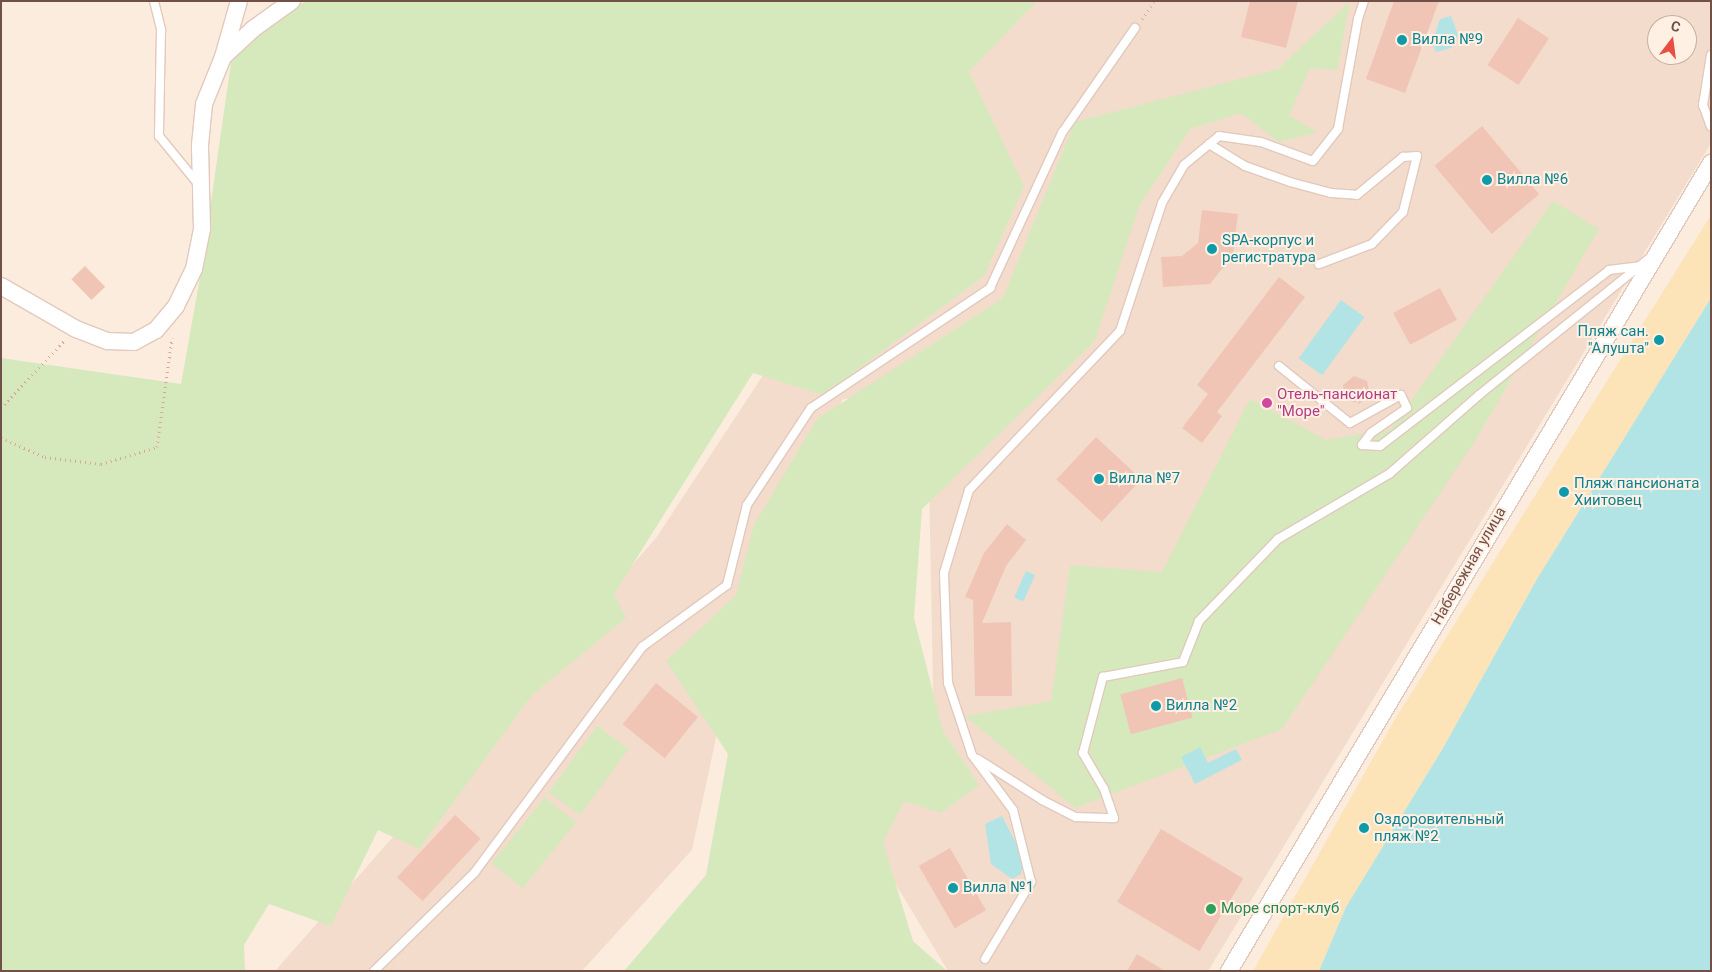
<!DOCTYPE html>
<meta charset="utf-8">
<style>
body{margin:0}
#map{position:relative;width:1712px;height:972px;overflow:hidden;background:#fcecde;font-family:Roboto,sans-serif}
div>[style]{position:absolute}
.residential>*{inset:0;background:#f3dccc}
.green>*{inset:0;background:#d5e9bd;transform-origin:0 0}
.sand>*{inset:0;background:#fce3b8}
.water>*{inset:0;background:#b3e4e5;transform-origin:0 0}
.building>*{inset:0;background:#f1c5b6;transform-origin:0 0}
.path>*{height:3px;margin-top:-1.5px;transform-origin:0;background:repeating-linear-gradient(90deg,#d5a89a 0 1px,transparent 0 5px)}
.roads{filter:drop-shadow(1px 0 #e1c9bd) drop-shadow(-1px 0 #e1c9bd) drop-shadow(0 1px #e1c9bd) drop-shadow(0 -1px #e1c9bd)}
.service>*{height:8px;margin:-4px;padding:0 4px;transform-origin:4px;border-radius:4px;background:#fff}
.minor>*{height:16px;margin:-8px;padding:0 8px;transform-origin:8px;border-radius:8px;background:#fff}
.dots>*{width:14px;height:14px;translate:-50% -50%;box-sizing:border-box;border:2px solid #fff0e4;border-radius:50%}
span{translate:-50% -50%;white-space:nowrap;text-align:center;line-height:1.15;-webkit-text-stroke:4px #fff0e4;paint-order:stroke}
.culture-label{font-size:15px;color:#0d838f}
.left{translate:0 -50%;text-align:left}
.right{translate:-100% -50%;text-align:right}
.hotel-label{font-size:15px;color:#b23c85}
.street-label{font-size:15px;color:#715047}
.leisure-label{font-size:15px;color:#27864d}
.frame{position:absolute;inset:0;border:2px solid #715047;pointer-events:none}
.north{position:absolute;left:1647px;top:15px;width:50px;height:50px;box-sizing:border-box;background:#fff0e4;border:1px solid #c6b0a5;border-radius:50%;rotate:15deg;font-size:14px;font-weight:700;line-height:20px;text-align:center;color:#715047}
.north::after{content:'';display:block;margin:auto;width:18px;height:22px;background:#e74f42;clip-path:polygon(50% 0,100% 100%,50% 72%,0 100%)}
</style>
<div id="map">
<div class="residential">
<i style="clip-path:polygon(evenodd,947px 1px,1711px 1px,1711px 143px,1208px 971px,948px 971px,854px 815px,934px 735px,929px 482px,975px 385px,843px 399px,751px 575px,692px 850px,582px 971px,275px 971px,656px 538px,944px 100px,947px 1px,1657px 25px,1687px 25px,1687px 55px,1657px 55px,1657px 25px)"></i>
</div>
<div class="green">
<i style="clip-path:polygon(307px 1px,1037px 1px,969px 72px,1024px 186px,984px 276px,823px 395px,753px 373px,614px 594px,626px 618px,532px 695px,419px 849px,378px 830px,331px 926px,269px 904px,244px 945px,245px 971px,1px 971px,1px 358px,181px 384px,201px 272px,235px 35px)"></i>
<i style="clip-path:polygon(1350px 1px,1337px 70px,1310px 68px,1289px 116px,1318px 132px,1279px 142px,1241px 113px,1190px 129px,1139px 206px,1095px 341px,922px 509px,914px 618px,943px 731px,979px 785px,941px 813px,904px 801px,883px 842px,913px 941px,947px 971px,624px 971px,706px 875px,728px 754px,666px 661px,736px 595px,754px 525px,817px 419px,1003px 298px,1075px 122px,1278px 69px)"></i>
<i style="clip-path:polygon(1553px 201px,1599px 229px,1476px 439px,1282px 729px,1075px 808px,965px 716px,1051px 701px,1070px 565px,1162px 572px,1250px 399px,1326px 440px,1391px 429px)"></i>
<i style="left:597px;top:726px;width:39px;height:82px;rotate:36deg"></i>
<i style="left:545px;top:797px;width:40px;height:85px;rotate:39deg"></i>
</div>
<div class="sand">
<i style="clip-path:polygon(1711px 215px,1711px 298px,1537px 579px,1443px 748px,1346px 907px,1319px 971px,1253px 971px,1395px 719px)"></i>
</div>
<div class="water">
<i style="clip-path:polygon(1451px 16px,1458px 35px,1451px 48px,1436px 52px,1432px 43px,1440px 19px)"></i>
<i style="clip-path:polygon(1711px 298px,1711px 971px,1319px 971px,1346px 907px,1443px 748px,1537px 579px)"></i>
<i style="left:1341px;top:300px;width:29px;height:72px;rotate:36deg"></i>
<i style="left:1026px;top:571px;width:10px;height:29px;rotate:24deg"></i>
<i style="clip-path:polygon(1200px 747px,1208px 763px,1236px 749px,1242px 760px,1195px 784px,1181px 757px)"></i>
<i style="clip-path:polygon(1002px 816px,1024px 859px,1021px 874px,1012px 879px,991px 864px,985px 824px)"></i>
</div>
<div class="building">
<i style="clip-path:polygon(1250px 1px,1298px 1px,1286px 48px,1241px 37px)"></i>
<i style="clip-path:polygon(1394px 1px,1439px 1px,1405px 93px,1366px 79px)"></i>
<i style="left:1518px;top:18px;width:37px;height:56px;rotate:33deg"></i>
<i style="left:1482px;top:126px;width:89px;height:62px;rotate:50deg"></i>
<i style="clip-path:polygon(1202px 210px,1238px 214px,1233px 255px,1210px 284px,1163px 287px,1161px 257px,1182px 256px,1198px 243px)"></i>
<i style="left:85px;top:266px;width:29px;height:19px;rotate:46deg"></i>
<i style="clip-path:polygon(1279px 277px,1305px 297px,1217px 412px,1222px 416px,1202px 443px,1182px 428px,1208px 394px,1197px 385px)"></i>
<i style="left:1440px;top:288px;width:36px;height:53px;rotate:62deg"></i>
<i style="clip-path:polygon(1354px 376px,1367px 381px,1370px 395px,1359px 404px,1345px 399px,1343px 385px)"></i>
<i style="left:1096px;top:437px;width:62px;height:58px;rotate:43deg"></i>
<i style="clip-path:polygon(1007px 524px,1026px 540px,1006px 566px,982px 623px,1011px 622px,1012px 696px,975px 696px,973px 600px,965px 597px,984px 553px)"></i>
<i style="left:1182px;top:678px;width:41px;height:64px;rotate:75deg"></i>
<i style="left:656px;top:683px;width:54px;height:53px;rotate:39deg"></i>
<i style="left:455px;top:815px;width:35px;height:85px;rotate:43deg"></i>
<i style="left:1161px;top:829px;width:96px;height:85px;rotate:31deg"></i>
<i style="left:950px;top:848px;width:72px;height:36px;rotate:60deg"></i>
<i style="clip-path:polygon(1137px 954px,1165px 971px,1127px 971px)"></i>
</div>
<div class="path">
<i style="left:1142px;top:19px;width:22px;rotate:-56deg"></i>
<i style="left:1px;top:408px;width:92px;rotate:-46.8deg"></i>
<i style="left:1px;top:438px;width:48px;rotate:23.4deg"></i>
<i style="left:45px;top:457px;width:56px;rotate:7.1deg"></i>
<i style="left:101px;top:464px;width:59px;rotate:-16.9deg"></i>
<i style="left:157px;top:447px;width:110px;rotate:-82.2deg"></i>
</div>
<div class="roads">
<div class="service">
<i style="left:154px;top:1px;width:30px;rotate:76deg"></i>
<i style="left:161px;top:30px;width:106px;rotate:91.1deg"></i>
<i style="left:159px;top:136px;width:63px;rotate:50.8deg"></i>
<i style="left:1711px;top:55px;width:51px;rotate:99.1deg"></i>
<i style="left:1703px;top:105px;width:23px;rotate:70deg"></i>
<i style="left:1209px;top:144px;width:42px;rotate:31.4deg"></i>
<i style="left:1245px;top:166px;width:48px;rotate:19.6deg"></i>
<i style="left:1290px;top:182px;width:42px;rotate:15deg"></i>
<i style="left:1331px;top:193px;width:26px;rotate:4deg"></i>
<i style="left:1357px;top:195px;width:60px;rotate:-39.6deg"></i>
<i style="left:1403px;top:157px;width:14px;rotate:-4deg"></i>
<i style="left:1417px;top:156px;width:58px;rotate:104deg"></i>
<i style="left:1403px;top:212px;width:45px;rotate:134.1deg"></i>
<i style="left:1372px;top:244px;width:57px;rotate:159.3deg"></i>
<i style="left:1279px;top:366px;width:91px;rotate:38.8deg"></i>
<i style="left:1350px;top:423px;width:58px;rotate:-28.8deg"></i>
<i style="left:1401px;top:395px;width:14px;rotate:65deg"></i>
<i style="left:1407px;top:408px;width:44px;rotate:145.2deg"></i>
<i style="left:1371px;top:433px;width:15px;rotate:127deg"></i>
<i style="left:1362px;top:445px;width:18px;rotate:3deg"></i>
<i style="left:1380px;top:446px;width:289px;rotate:-37.5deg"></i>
<i style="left:1609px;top:270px;width:31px;rotate:-7deg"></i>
<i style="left:978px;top:759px;width:76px;rotate:32.6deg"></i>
<i style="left:1042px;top:800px;width:38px;rotate:27deg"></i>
<i style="left:1076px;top:817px;width:38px;rotate:2deg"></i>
<i style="left:1114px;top:818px;width:31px;rotate:-109deg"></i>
<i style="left:1104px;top:789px;width:42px;rotate:-120.3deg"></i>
<i style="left:1083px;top:753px;width:79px;rotate:-75.3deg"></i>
<i style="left:1103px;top:677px;width:81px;rotate:-10.6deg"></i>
<i style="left:1183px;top:662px;width:44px;rotate:-68.7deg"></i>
<i style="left:1199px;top:621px;width:114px;rotate:-46.1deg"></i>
<i style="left:1278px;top:539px;width:129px;rotate:-30.4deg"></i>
<i style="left:1389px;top:474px;width:120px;rotate:-41.3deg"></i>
<i style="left:1479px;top:395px;width:217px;rotate:-38.8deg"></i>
<i style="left:985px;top:959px;width:90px;rotate:-59.1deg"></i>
<i style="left:1031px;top:882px;width:74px;rotate:-104deg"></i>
<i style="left:1013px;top:810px;width:69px;rotate:-126.7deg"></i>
<i style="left:972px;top:755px;width:76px;rotate:-108.4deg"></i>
<i style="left:948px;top:683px;width:110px;rotate:-92.1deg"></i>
<i style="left:944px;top:573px;width:87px;rotate:-73.2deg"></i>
<i style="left:969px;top:490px;width:219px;rotate:-46.5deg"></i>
<i style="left:1120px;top:331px;width:135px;rotate:-71.8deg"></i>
<i style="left:1162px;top:203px;width:44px;rotate:-59.9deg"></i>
<i style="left:1184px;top:165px;width:45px;rotate:-39.6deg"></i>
<i style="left:1219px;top:136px;width:42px;rotate:8.1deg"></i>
<i style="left:1261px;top:142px;width:55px;rotate:20.1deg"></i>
<i style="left:1313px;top:161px;width:41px;rotate:-52deg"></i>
<i style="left:1338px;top:129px;width:112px;rotate:-79.7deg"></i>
<i style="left:1358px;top:19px;width:19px;rotate:-72deg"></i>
<i style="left:374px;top:971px;width:141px;rotate:-44.4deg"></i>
<i style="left:475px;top:872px;width:280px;rotate:-53.4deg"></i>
<i style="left:642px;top:647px;width:105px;rotate:-36.1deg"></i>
<i style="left:727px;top:585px;width:82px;rotate:-76deg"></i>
<i style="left:747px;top:505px;width:116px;rotate:-56.6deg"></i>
<i style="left:811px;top:408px;width:216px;rotate:-33.8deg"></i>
<i style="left:990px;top:288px;width:171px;rotate:-65.1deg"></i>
<i style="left:1062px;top:133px;width:128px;rotate:-55.2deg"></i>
</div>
<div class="minor">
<i style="left:223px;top:57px;width:58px;rotate:-74.1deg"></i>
<i style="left:1px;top:286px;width:86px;rotate:29.8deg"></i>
<i style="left:76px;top:329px;width:34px;rotate:21deg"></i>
<i style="left:108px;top:341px;width:26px;rotate:2deg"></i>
<i style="left:134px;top:342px;width:25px;rotate:-29deg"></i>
<i style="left:156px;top:330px;width:31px;rotate:-50deg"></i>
<i style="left:176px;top:306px;width:41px;rotate:-64.1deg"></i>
<i style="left:194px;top:269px;width:41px;rotate:-78.7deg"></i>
<i style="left:202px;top:229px;width:84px;rotate:-91.4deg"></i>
<i style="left:200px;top:145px;width:41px;rotate:-84.4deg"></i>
<i style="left:204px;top:104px;width:51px;rotate:-68deg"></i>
<i style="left:223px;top:57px;width:41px;rotate:-43deg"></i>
<i style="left:253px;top:29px;width:48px;rotate:-35.7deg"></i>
<i style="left:1229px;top:971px;width:941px;rotate:-59.18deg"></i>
</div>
</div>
<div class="dots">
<i style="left:1402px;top:40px;background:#0f9aa8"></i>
<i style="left:1487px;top:180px;background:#0f9aa8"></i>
<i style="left:1212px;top:249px;background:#0f9aa8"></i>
<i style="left:1659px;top:340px;background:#0f9aa8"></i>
<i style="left:1267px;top:403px;background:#d1479c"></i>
<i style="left:1099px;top:479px;background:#0f9aa8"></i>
<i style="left:1564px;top:492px;background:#0f9aa8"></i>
<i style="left:1156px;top:706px;background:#0f9aa8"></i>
<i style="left:1364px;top:828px;background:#0f9aa8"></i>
<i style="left:953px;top:888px;background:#0f9aa8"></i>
<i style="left:1211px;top:909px;background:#2e9e5b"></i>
</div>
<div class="culture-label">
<span class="left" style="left:1412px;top:40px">Вилла №9</span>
<span class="left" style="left:1497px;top:180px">Вилла №6</span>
<span class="left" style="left:1222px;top:249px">SPA-корпус и<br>регистратура</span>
<span class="right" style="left:1649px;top:340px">Пляж сан.<br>"Алушта"</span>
<span class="left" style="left:1109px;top:479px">Вилла №7</span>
<span class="left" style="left:1574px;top:492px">Пляж пансионата<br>Хиитовец</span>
<span class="left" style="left:1166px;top:706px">Вилла №2</span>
<span class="left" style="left:1374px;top:828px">Оздоровительный<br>пляж №2</span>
<span class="left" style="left:963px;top:888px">Вилла №1</span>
</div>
<div class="hotel-label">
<span class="left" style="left:1277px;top:403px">Отель-пансионат<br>"Море"</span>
</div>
<div class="street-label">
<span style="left:1469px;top:566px;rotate:-60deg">Набережная улица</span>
</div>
<div class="leisure-label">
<span class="left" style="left:1221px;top:909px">Море спорт-клуб</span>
</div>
<div class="frame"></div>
<div class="north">С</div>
</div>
